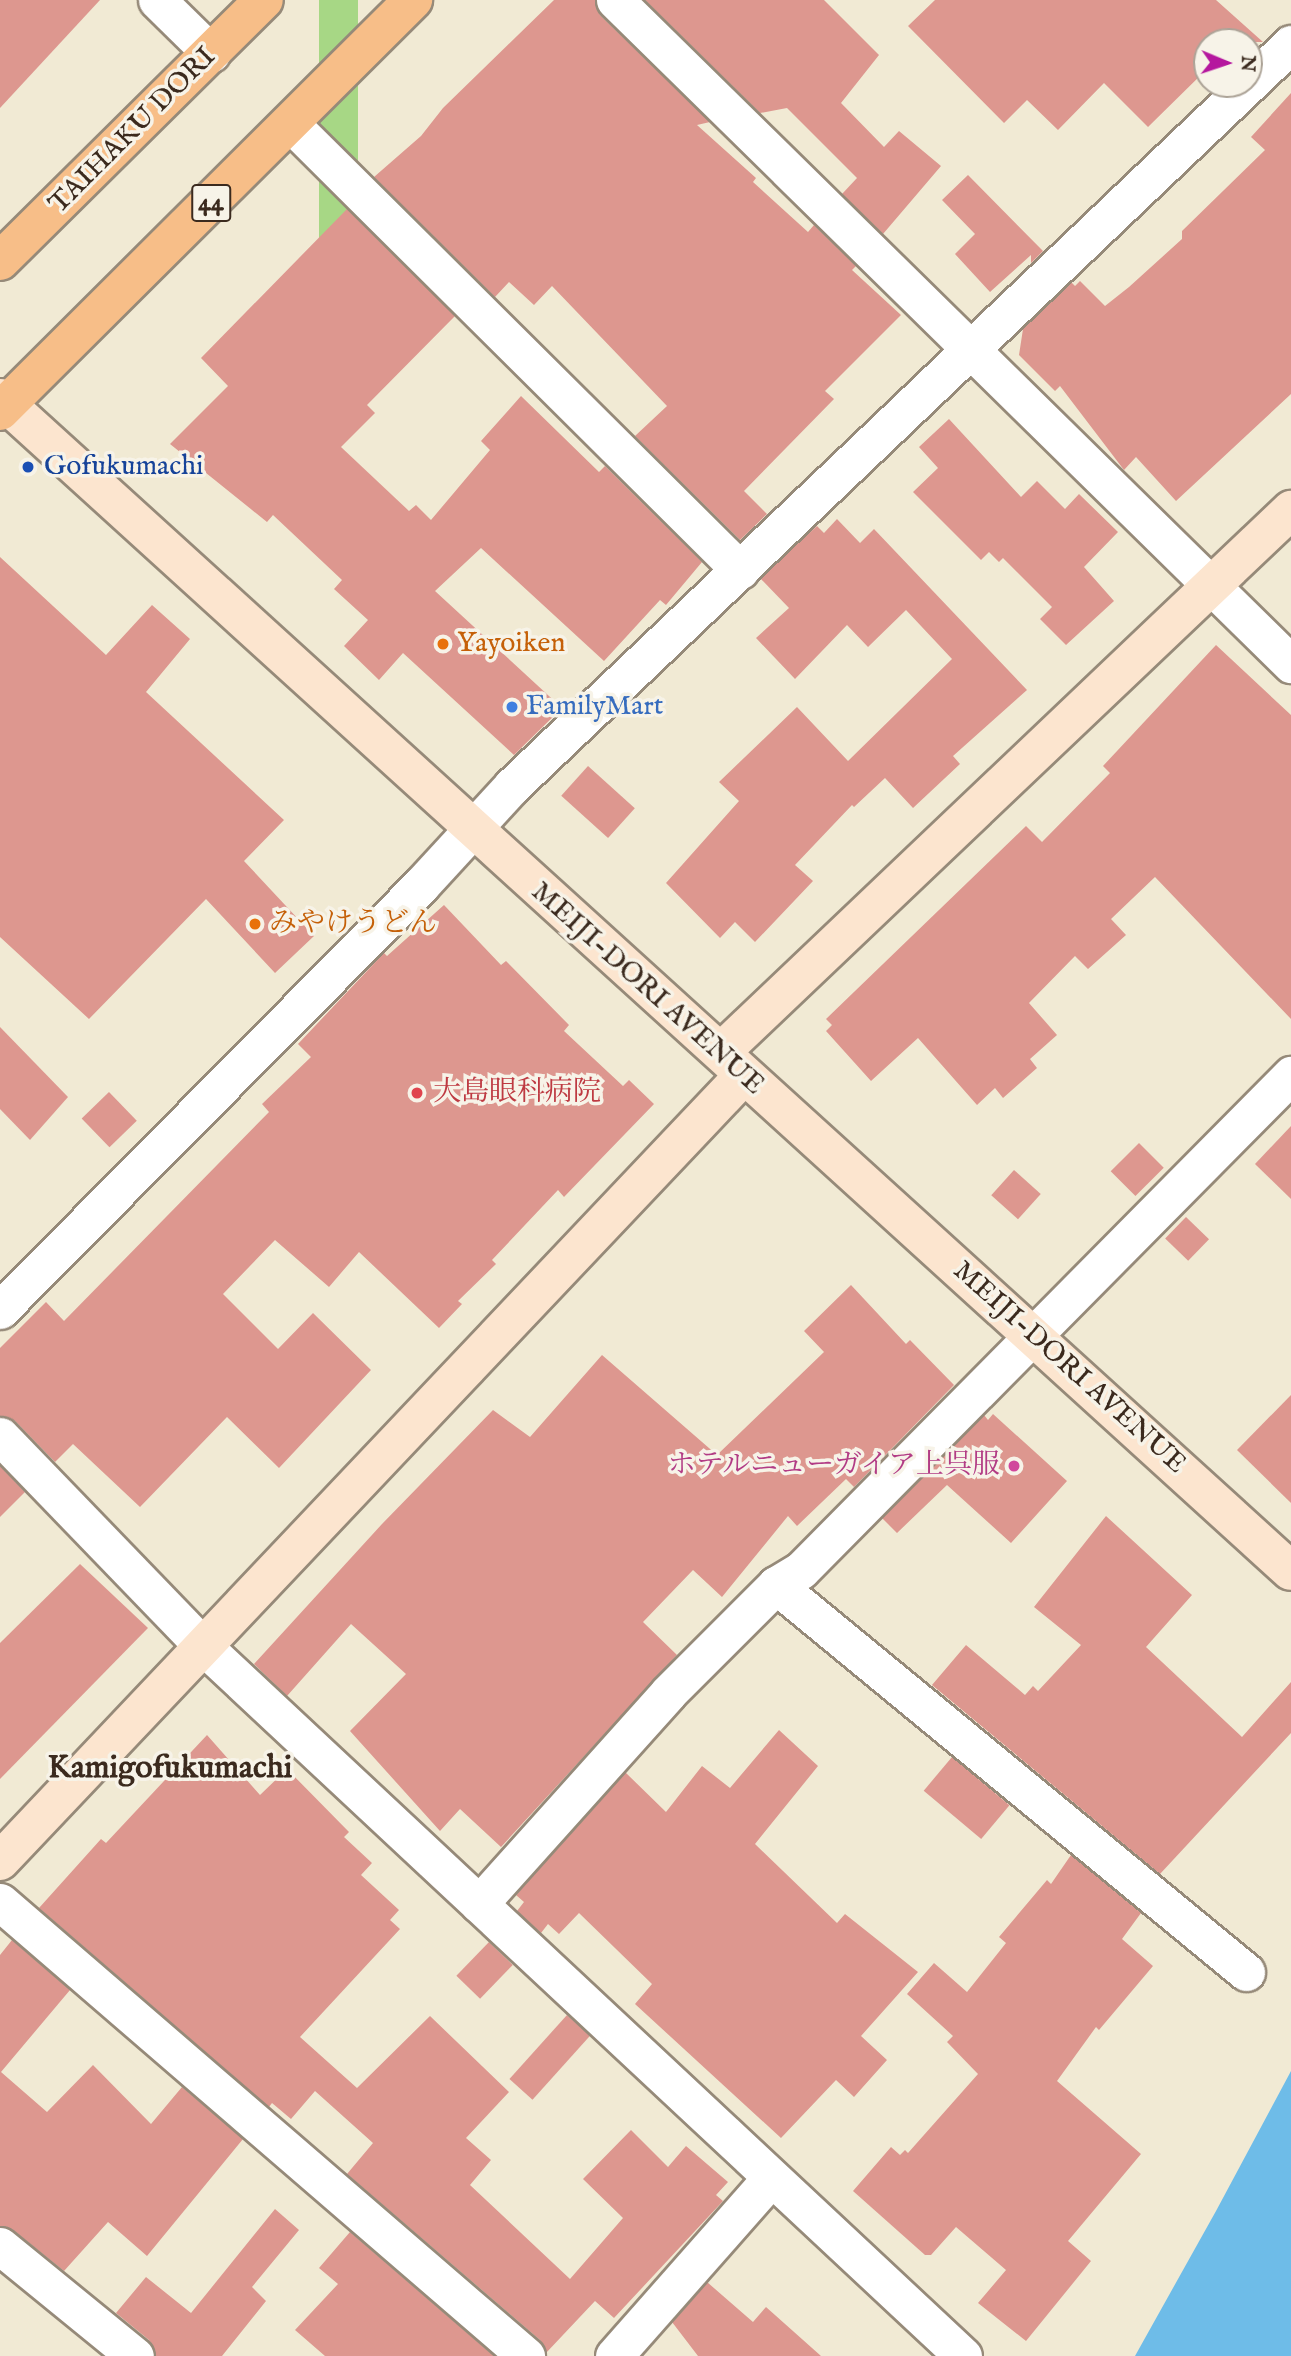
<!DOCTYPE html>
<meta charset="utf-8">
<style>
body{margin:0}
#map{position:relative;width:1291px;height:2356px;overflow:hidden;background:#f1ead4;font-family:"IM FELL English","Noto Serif JP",serif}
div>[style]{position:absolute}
.green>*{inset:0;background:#a7d785;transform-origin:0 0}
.water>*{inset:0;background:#6ebce8}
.building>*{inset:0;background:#dd978f;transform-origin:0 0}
.roads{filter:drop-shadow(2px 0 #968a79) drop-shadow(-2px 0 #968a79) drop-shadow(0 2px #968a79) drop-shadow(0 -2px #968a79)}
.street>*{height:37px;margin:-18.5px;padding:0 18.5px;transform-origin:18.5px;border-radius:18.5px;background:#fff}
.secondary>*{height:38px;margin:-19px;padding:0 19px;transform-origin:19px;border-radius:19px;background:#fce5cf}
.primary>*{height:38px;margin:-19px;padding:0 19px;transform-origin:19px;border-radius:19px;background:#f7be88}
.dots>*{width:19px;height:19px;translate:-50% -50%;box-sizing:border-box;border:4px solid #f7f3e8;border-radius:50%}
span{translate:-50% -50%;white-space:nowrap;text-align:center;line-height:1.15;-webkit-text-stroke:7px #f7f3e8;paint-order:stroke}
.shield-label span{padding:2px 5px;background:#f7f3e8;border:2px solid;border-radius:5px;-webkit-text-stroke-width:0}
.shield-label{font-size:26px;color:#3b2a1e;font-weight:700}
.street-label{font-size:28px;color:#3b2a1e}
.transit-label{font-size:28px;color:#164399}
.left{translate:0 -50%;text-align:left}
.food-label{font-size:28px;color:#c56008}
.shop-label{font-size:28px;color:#366cbe}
.health-label{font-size:28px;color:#be3a42}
.hotel-label{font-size:28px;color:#b23c85}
.right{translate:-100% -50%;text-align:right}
.quarter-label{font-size:32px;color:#3b2a1e;font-weight:700}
.north{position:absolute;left:1193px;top:28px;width:70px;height:70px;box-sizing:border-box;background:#f7f3e8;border:2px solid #aca397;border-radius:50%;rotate:92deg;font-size:19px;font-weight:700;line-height:28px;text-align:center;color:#3b2a1e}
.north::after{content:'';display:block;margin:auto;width:24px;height:32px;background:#b5179e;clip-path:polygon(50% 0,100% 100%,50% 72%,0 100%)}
</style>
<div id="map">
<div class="green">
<i style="left:319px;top:0;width:39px;height:330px"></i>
</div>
<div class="water">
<i style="clip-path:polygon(1291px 2071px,1291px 2356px,1135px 2356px,1216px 2211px)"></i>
</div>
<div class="building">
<i style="clip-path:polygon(0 0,100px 0,0 108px)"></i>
<i style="clip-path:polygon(554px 0,595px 0,600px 15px,710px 122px,697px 125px,756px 178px,753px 182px,808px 232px,814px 225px,856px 266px,852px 270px,901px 315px,825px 391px,834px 399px,744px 491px,767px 514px,740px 540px,635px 436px,667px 406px,552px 286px,534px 305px,509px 282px,495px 297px,374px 177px,421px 136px,443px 108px)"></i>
<i style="clip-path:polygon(645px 0,824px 0,879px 55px,841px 103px,884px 147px,899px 131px,941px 166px,883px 234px,842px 194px,857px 178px,787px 108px,760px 113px)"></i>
<i style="clip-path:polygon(935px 0,1216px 0,1263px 42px,1207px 42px,1207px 69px,1148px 127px,1104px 83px,1058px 130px,1027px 100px,1004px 123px,908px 26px)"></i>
<i style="clip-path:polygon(1291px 93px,1291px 394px,1176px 501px,1136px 457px,1124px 470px,1060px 386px,1055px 391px,1019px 355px,1023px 329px,1071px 282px,1075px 286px,1080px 281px,1105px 306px,1129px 287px,1182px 239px,1182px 231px,1265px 150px,1251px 137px)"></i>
<i style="clip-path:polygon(968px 175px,1043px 251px,1031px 263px,1031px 255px,990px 292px,955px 254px,975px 234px,942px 200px)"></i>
<i style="clip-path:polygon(347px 209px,455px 316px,367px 405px,375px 413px,341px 447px,409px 511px,416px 505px,431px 520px,490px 450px,481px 441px,521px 396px,599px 472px,605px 466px,702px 562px,666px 605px,660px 600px,604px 661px,481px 548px,435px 591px,562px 708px,514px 755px,403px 653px,379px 680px,344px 646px,368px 620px,334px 589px,342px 580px,273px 515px,267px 522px,170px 444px,228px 386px,201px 358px)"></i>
<i style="clip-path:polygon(949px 419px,1021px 497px,1037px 481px,1065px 509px,1079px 494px,1118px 532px,1084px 567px,1114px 601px,1066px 645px,1040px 619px,1052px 607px,1003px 558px,999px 562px,989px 552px,981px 560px,913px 492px,938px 468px,919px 447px)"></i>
<i style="clip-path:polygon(837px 519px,860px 543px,874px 529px,1027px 690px,953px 756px,960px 764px,913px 808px,885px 778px,854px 807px,852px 805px,795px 865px,813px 881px,755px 942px,735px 922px,720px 938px,666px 883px,739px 801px,719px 782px,797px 707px,848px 761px,952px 659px,906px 610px,868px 647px,847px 625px,795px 679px,756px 638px,789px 608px,760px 578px,817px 526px,824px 533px)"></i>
<i style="clip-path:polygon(0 557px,106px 655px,152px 605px,190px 639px,146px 692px,284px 820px,244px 861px,314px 936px,275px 973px,206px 899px,89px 1019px,0 937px)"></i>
<i style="clip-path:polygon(1216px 645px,1291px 715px,1291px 1019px,1155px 877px,1111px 919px,1126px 935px,1088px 969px,1075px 956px,1029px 1003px,1057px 1035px,1030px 1059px,1037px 1068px,1003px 1098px,995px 1088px,977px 1105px,918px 1038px,871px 1081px,826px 1031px,832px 1025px,826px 1019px,1026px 826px,1042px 842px,1110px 773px,1103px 766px)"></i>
<i style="left:588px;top:766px;width:63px;height:40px;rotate:42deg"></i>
<i style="clip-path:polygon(444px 905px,501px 965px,506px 961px,569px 1025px,564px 1031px,623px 1086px,629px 1080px,654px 1104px,564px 1197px,558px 1190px,492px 1260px,496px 1264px,458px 1301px,462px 1304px,439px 1328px,359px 1252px,329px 1287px,275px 1240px,223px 1294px,278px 1349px,313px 1313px,371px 1370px,279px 1468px,227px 1417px,140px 1507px,73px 1444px,55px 1462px,15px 1421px,0 1416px,0 1348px,46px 1302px,64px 1321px,269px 1112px,262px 1104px,311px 1057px,298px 1044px,384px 953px,387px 956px)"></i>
<i style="clip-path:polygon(0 1027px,68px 1097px,30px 1140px,0 1109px)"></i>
<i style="left:109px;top:1092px;width:40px;height:38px;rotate:46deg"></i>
<i style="clip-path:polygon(1291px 1126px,1291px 1199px,1255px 1164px)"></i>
<i style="left:1139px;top:1143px;width:35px;height:40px;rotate:45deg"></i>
<i style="left:1014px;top:1170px;width:36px;height:34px;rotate:42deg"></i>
<i style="left:1186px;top:1217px;width:32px;height:30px;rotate:44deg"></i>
<i style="clip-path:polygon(851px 1285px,906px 1344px,910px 1340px,954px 1385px,854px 1487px,846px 1479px,797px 1526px,788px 1516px,722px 1597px,693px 1570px,643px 1622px,677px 1655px,501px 1847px,460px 1809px,440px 1831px,350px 1731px,406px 1674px,351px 1624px,287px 1696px,254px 1664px,382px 1524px,493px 1410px,530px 1437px,602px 1355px,717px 1455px,824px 1352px,804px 1331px)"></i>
<i style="clip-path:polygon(1291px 1395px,1291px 1503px,1237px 1450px)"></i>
<i style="clip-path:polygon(993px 1414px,1067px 1481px,1011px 1543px,947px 1485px,897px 1533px,882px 1518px,984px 1415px,988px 1420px)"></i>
<i style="clip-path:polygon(0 1466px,25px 1492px,0 1517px)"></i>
<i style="clip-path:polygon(1106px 1516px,1192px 1595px,1146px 1647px,1242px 1737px,1291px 1682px,1291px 1733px,1160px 1874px,932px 1685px,966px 1645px,1025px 1695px,1033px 1686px,1038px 1691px,1081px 1645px,1034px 1607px)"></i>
<i style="clip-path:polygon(80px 1564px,148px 1628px,0 1779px,0 1643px)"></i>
<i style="clip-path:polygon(779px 1730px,818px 1766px,755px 1844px,837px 1923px,845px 1914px,918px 1972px,861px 2036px,887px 2060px,854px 2097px,836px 2080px,781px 2138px,635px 2004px,652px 1984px,579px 1913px,559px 1934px,548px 1924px,541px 1933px,517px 1911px,524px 1902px,516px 1895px,625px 1772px,666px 1812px,702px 1766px,730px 1788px)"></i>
<i style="clip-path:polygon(207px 1735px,260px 1795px,287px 1769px,349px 1832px,344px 1837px,372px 1863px,361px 1875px,399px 1910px,390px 1920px,400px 1929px,300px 2037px,357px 2088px,430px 2016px,509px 2092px,466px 2138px,491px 2160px,470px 2185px,570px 2279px,623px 2218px,583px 2179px,631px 2130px,668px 2167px,686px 2146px,728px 2182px,716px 2195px,723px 2201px,614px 2318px,595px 2301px,546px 2353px,540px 2340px,347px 2174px,373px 2143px,315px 2091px,291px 2119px,272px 2103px,269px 2107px,39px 1908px,101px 1839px,106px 1843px)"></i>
<i style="left:952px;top:1757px;width:75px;height:44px;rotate:40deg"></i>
<i style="clip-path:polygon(1071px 1855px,1141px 1913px,1122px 1939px,1153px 1966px,1099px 2030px,1096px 2027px,1057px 2081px,1141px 2154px,1068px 2241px,1091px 2261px,1026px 2341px,978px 2303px,1006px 2270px,956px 2227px,931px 2255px,925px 2255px,853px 2191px,891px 2147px,900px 2155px,905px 2150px,908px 2153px,978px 2074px,947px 2042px,953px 2036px,907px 1994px,934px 1963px,967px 1992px,1006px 1943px,999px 1937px,1047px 1880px,1051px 1884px)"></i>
<i style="clip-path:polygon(12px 1940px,70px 1990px,1px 2072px,47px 2112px,93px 2065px,151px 2124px,182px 2087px,243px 2139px,147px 2256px,108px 2222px,64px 2271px,13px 2230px,0 2226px,0 1955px)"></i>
<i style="left:489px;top:1942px;width:33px;height:47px;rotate:44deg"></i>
<i style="left:567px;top:2015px;width:31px;height:86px;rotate:42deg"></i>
<i style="clip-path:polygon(275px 2209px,299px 2230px,252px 2287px,266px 2301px,222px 2356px,155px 2356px,149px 2340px,116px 2313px,146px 2277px,191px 2313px)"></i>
<i style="clip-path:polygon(350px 2232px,494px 2356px,325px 2356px,295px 2330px,338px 2284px,319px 2268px)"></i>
<i style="clip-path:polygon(707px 2282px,753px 2322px,766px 2307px,821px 2356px,698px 2356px,672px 2322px)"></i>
</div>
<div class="roads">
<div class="street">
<i style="left:157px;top:0;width:76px;rotate:44.5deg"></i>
<i style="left:615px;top:0;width:948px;rotate:44.49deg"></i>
<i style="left:291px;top:124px;width:633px;rotate:44.81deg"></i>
<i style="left:0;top:1310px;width:598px;rotate:-45.27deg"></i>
<i style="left:421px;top:885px;width:134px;rotate:-47.4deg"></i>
<i style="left:512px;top:786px;width:1076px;rotate:-43.61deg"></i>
<i style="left:0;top:1436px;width:292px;rotate:46deg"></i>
<i style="left:203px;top:1646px;width:1040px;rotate:43.05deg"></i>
<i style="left:776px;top:1585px;width:609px;rotate:39.47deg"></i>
<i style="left:0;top:1902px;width:695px;rotate:40.8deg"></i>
<i style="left:479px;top:1904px;width:283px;rotate:-48.1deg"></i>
<i style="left:668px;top:1693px;width:153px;rotate:-45deg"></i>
<i style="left:776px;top:1585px;width:29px;rotate:-31deg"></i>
<i style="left:801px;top:1570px;width:697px;rotate:-45.29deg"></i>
<i style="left:0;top:2246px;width:174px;rotate:39.2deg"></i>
<i style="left:614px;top:2356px;width:237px;rotate:-48.6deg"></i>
</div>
<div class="secondary">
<i style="left:0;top:398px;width:1744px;rotate:42.26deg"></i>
<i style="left:721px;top:1052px;width:787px;rotate:-43.56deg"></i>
<i style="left:0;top:1861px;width:1082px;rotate:-46.57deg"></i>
</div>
<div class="primary">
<i style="left:0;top:261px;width:371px;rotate:-44.7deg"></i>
<i style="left:0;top:411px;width:583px;rotate:-44.86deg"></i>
</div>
</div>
<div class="dots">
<i style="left:28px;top:467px;background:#1a4fb4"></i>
<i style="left:443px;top:644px;background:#e8710a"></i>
<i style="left:512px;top:707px;background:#3f7fe0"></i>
<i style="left:255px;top:924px;background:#e8710a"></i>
<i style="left:417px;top:1093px;background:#e0444e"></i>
<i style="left:1014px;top:1466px;background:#d1479c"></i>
</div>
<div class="shield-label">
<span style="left:211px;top:203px">44</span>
</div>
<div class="street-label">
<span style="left:133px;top:131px;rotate:-45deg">TAIHAKU DORI</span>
<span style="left:647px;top:989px;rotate:42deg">MEIJI-DORI AVENUE</span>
<span style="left:1069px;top:1368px;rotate:42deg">MEIJI-DORI AVENUE</span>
</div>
<div class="transit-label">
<span class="left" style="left:44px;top:467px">Gofukumachi</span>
</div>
<div class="food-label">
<span class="left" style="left:457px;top:644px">Yayoiken</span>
<span class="left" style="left:269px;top:924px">みやけうどん</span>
</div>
<div class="shop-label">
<span class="left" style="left:526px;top:707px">FamilyMart</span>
</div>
<div class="health-label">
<span class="left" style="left:433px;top:1093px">大島眼科病院</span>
</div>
<div class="hotel-label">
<span class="right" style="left:1000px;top:1466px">ホテルニューガイア上呉服</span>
</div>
<div class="quarter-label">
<span style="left:170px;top:1769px">Kamigofukumachi</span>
</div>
<div class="north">N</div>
</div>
